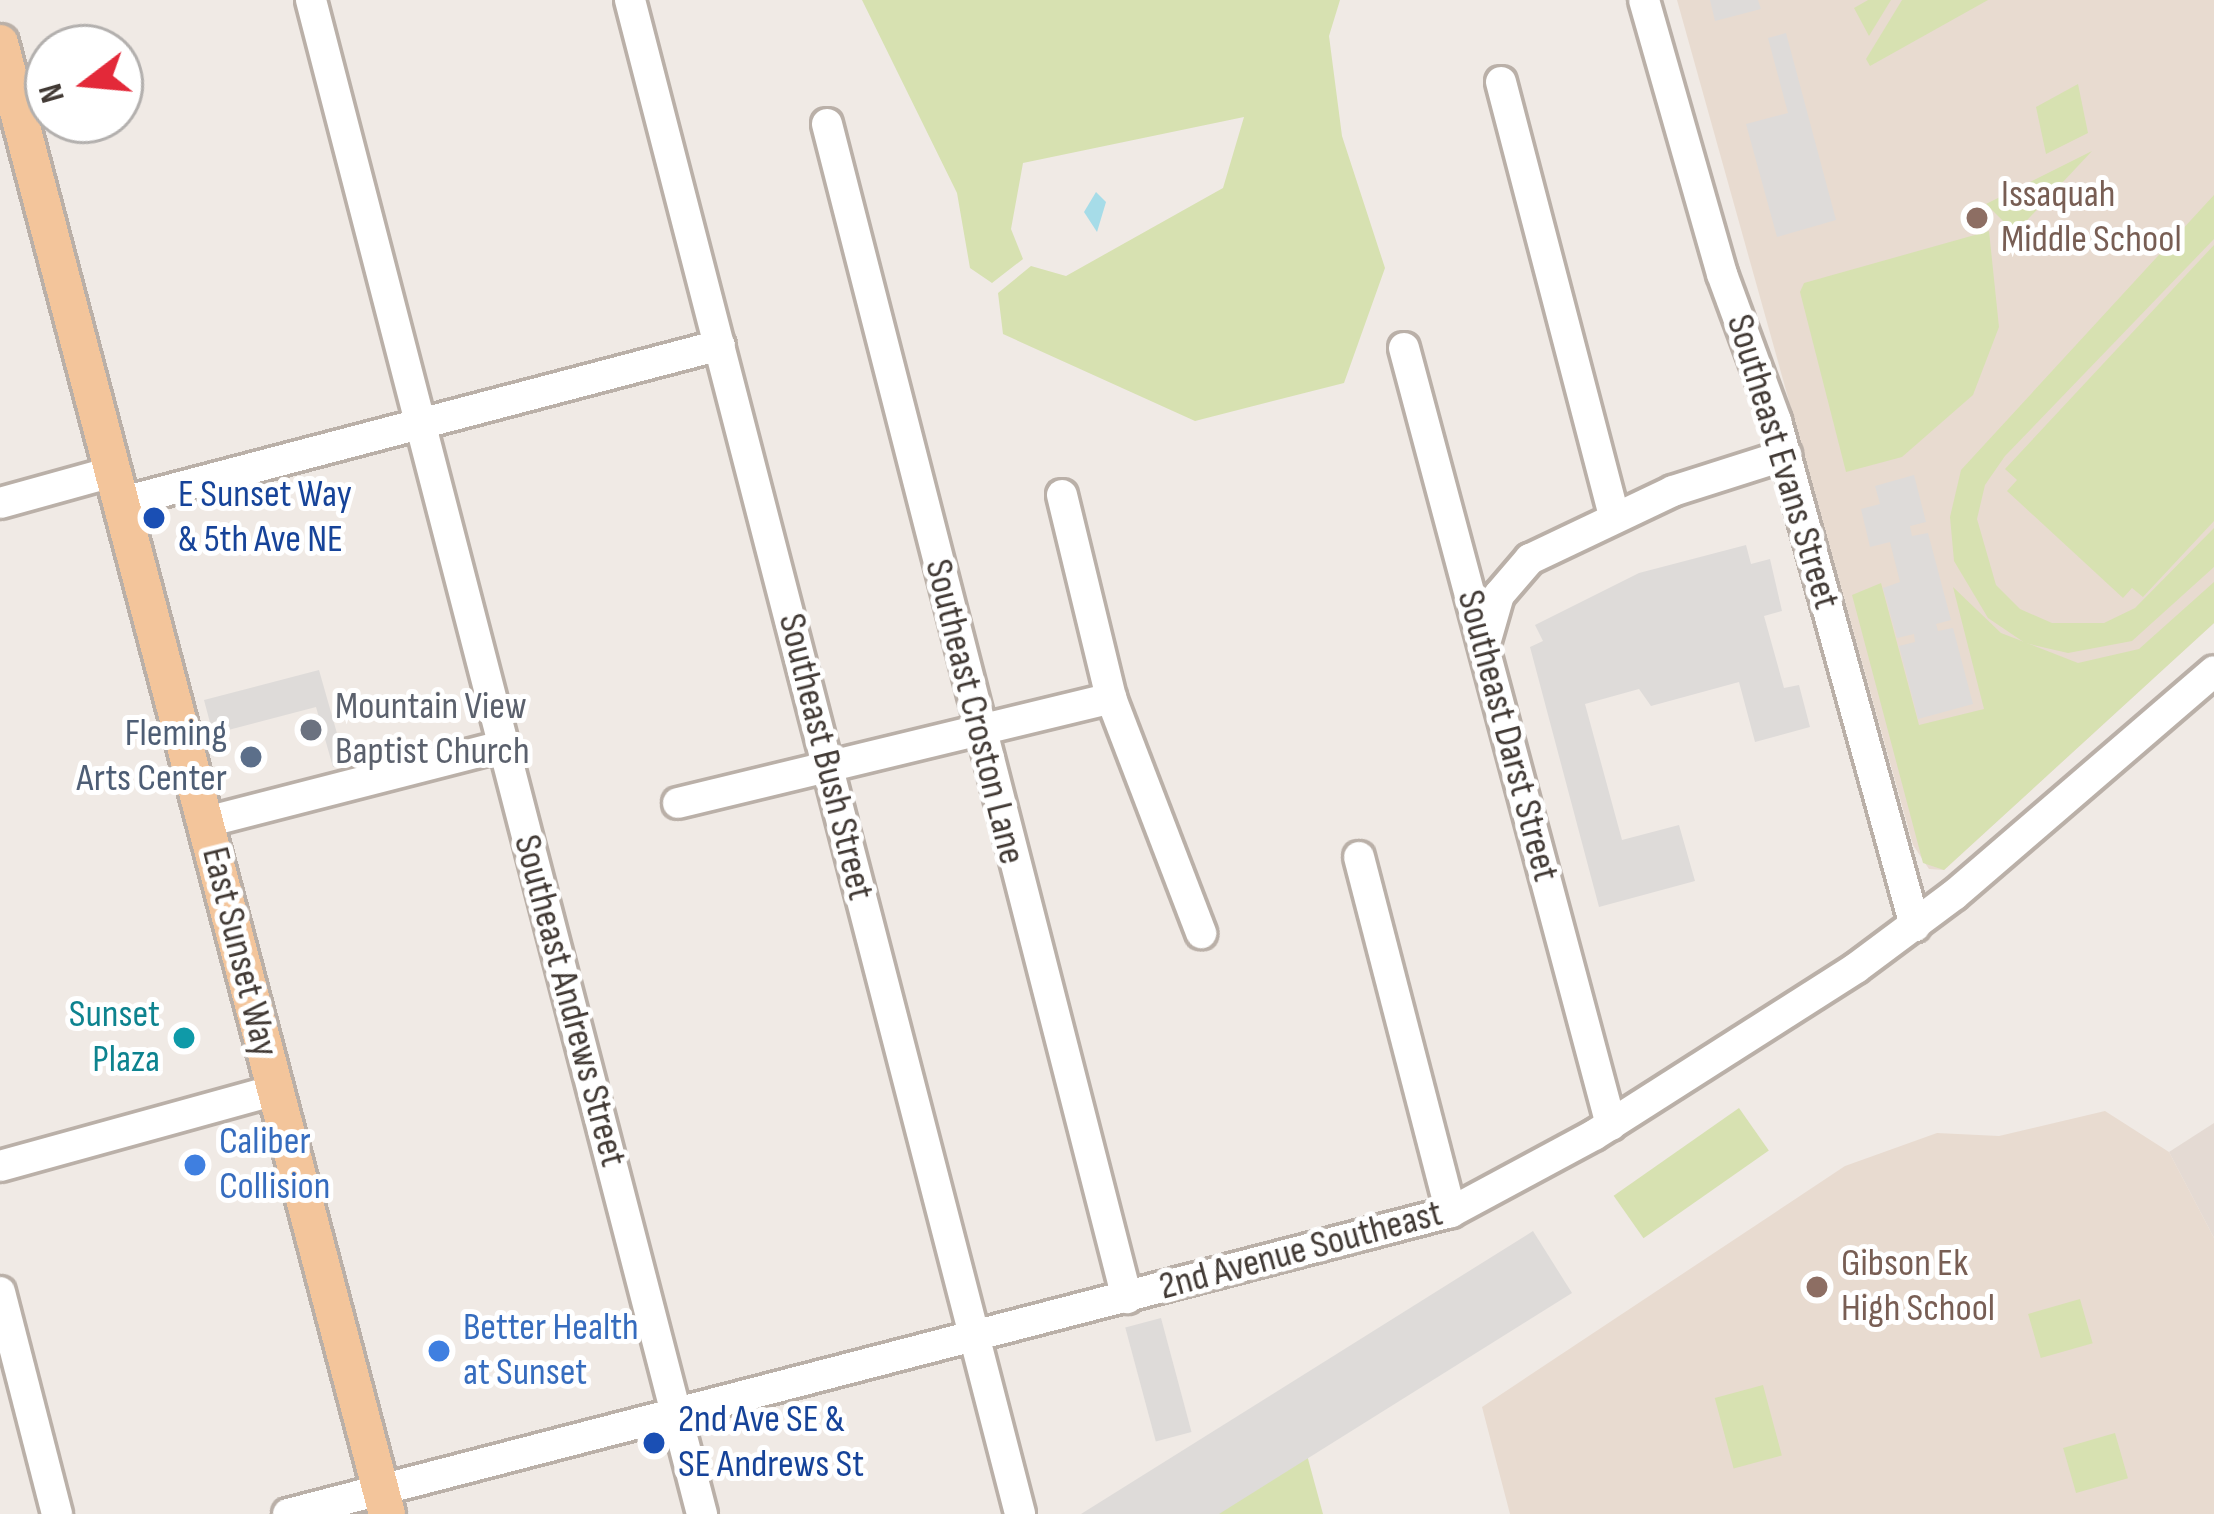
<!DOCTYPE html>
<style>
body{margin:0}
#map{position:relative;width:2214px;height:1514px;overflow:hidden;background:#f0eae5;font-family:"Sofia Sans Condensed",sans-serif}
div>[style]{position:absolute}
.residential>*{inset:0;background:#e4dad3}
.education>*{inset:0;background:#e8dbd0}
.green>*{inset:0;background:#d7e1b1;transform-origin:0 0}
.parking>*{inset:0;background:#dedbd9;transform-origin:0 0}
.water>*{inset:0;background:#a6dce8}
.roads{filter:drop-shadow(3px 0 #bab0a8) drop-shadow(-3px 0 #bab0a8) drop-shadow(0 3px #bab0a8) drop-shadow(0 -3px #bab0a8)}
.minor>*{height:30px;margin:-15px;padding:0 15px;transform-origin:15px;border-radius:15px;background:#fff}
.major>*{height:36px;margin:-18px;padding:0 18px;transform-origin:18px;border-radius:18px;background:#f3c59b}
.dots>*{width:33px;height:33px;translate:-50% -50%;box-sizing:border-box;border:6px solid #fff;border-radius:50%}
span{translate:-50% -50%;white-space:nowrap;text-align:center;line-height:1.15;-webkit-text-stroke:10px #fff;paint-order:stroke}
.education-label{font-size:39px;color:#785e54}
.left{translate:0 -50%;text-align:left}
.street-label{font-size:39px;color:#423a35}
.transit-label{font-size:39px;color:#164399}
.worship-label{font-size:39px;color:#5b616d}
.service-label{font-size:39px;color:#4e5e75}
.right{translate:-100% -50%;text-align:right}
.culture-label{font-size:39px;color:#0d838f}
.shop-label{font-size:39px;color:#366cbe}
.north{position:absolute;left:24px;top:24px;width:120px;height:120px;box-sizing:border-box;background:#fff;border:3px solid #b3b0ae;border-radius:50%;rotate:254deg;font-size:33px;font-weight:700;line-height:48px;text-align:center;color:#423a35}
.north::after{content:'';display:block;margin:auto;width:42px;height:54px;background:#e32939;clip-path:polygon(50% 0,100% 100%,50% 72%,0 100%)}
</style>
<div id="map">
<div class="residential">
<i style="clip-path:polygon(2214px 1123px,2214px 1238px,2169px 1152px)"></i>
</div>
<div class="education">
<i style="clip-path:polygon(1677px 0,2214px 0,2214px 623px,1944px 870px,1929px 869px,1913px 845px)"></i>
<i style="clip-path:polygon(2105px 1111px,2169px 1152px,2214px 1238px,2214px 1514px,1510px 1514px,1482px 1407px,1845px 1166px,1937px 1133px,1999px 1136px)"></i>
</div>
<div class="green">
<i style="clip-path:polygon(862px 0,1340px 0,1329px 36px,1342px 136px,1385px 268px,1344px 383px,1195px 421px,1003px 334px,998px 293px,1031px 266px,1066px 276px,1223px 188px,1244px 117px,1023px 163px,1011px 229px,1023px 259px,992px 283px,970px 268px,957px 193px)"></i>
<i style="clip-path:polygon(1868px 0,1891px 0,1869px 36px,1854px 8px)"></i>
<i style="clip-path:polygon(1902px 0,1988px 0,1870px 66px,1866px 59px)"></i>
<i style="clip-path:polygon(2078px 84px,2088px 133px,2046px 154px,2036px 107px)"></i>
<i style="clip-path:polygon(2092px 151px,2015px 233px,1986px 204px)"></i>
<i style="clip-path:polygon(2214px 195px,2214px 239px,2005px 456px,1985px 485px,1977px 519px,1996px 585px,2020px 609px,2052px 623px,2104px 623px,2135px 608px,2214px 528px,2214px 567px,2132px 641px,2068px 653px,2025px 643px,1988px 618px,1954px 561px,1950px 517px,1961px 470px)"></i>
<i style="clip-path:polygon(1989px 231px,1999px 327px,1973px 395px,1902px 457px,1846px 472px,1800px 292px,1804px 283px)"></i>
<i style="clip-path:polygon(2214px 245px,2214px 521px,2143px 597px,2132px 588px,2123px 598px,2007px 491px,2017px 480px,2005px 469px)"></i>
<i style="clip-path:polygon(2214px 582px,2214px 623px,1944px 870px,1923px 863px,1852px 595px,1881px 583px,1919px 725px,1984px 709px,1953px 587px,2001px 633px,2078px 663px,2139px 649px)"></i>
<i style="left:1739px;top:1108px;width:52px;height:153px;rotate:55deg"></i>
<i style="left:2080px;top:1299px;width:46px;height:54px;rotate:74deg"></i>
<i style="left:1763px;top:1385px;width:73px;height:50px;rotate:75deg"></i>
<i style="left:2115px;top:1433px;width:47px;height:54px;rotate:74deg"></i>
<i style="clip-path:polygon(1307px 1455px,1323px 1514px,1216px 1514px)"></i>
</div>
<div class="parking">
<i style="clip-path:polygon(1710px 0,1758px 0,1761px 9px,1715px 21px)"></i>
<i style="clip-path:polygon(1786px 33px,1836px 220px,1777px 237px,1746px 124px,1788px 113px,1768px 38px)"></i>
<i style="clip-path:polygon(1914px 475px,1926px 522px,1910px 526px,1912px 536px,1928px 533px,1951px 620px,1936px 624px,1938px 631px,1953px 628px,1973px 704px,1918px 719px,1899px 646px,1915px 642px,1914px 634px,1897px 638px,1883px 588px,1900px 582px,1890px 542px,1870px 547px,1861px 509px,1880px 504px,1875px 486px)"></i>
<i style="clip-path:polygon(1746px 545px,1751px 564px,1770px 559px,1782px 611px,1764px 616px,1784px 688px,1799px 685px,1810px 727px,1755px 742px,1739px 682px,1651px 706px,1639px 689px,1585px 704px,1622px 840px,1679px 825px,1695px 881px,1599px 907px,1530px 647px,1543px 641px,1535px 625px,1639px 573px)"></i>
<i style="clip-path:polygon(319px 670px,346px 765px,333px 767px,316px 707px,213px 734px,204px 700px)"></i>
<i style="clip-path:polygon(1533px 1231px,1572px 1293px,1219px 1514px,1081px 1514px)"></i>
<i style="left:1161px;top:1318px;width:118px;height:37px;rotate:75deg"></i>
</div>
<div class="water">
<i style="clip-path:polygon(1096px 192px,1106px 202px,1097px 232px,1084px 212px)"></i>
</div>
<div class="roads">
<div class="minor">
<i style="left:311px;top:0;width:1564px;rotate:75.52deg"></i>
<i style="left:630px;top:0;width:1563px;rotate:75.55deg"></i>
<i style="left:1644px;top:0;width:285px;rotate:74.1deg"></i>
<i style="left:1722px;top:274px;width:157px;rotate:69.8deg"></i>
<i style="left:1776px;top:421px;width:524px;rotate:74.61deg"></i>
<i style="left:1501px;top:82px;width:448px;rotate:75.4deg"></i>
<i style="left:827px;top:124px;width:1212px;rotate:75.67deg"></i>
<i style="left:1404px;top:348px;width:804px;rotate:75.08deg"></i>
<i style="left:1062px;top:495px;width:209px;rotate:76.4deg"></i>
<i style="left:1111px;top:698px;width:252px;rotate:69deg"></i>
<i style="left:123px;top:502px;width:617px;rotate:-14.73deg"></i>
<i style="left:0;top:503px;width:119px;rotate:-15.5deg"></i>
<i style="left:1486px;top:640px;width:47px;rotate:-73.9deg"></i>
<i style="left:1499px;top:595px;width:48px;rotate:-49.3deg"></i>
<i style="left:1530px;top:559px;width:158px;rotate:-25.4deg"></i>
<i style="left:1673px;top:491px;width:119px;rotate:-17.7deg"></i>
<i style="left:678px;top:803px;width:446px;rotate:-13.6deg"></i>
<i style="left:206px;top:822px;width:307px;rotate:-14.4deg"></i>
<i style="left:1359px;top:857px;width:367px;rotate:75.5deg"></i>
<i style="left:0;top:1166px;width:285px;rotate:-15.4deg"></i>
<i style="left:0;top:1292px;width:229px;rotate:75.6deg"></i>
<i style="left:288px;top:1514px;width:1202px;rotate:-14.56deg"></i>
<i style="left:1451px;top:1212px;width:162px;rotate:-28.3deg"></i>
<i style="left:1594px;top:1135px;width:311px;rotate:-32.5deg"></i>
<i style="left:1856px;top:968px;width:122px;rotate:-36.7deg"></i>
<i style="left:1954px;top:895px;width:343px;rotate:-40.7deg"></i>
</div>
<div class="major">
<i style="left:0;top:43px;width:1521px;rotate:75.26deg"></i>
</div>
</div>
<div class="dots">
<i style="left:1977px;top:218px;background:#8d6e63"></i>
<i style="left:154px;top:518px;background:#1a4fb4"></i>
<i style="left:311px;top:730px;background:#6b7280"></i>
<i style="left:251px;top:757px;background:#5c6f8a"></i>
<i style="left:184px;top:1038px;background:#0f9aa8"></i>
<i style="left:195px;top:1165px;background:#3f7fe0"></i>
<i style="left:1817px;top:1287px;background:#8d6e63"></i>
<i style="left:439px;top:1351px;background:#3f7fe0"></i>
<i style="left:654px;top:1443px;background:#1a4fb4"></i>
</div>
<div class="education-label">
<span class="left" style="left:2001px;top:218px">Issaquah<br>Middle School</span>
<span class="left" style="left:1841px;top:1287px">Gibson Ek<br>High School</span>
</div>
<div class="street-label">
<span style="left:1782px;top:462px;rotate:73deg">Southeast Evans Street</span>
<span style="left:974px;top:712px;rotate:76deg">Southeast Croston Lane</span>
<span style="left:1507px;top:736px;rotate:75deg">Southeast Darst Street</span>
<span style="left:825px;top:757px;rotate:76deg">Southeast Bush Street</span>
<span style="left:239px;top:952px;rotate:76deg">East Sunset Way</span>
<span style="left:569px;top:1001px;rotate:75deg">Southeast Andrews Street</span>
<span style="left:1301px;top:1251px;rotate:-15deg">2nd Avenue Southeast</span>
</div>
<div class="transit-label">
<span class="left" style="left:178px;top:518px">E Sunset Way<br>&amp; 5th Ave NE</span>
<span class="left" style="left:678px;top:1443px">2nd Ave SE &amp;<br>SE Andrews St</span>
</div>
<div class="worship-label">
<span class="left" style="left:335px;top:730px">Mountain View<br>Baptist Church</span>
</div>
<div class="service-label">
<span class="right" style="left:227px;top:757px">Fleming<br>Arts Center</span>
</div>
<div class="culture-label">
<span class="right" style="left:160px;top:1038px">Sunset<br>Plaza</span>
</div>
<div class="shop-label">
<span class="left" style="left:219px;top:1165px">Caliber<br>Collision</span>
<span class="left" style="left:463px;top:1351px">Better Health<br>at Sunset</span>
</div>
<div class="north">N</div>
</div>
